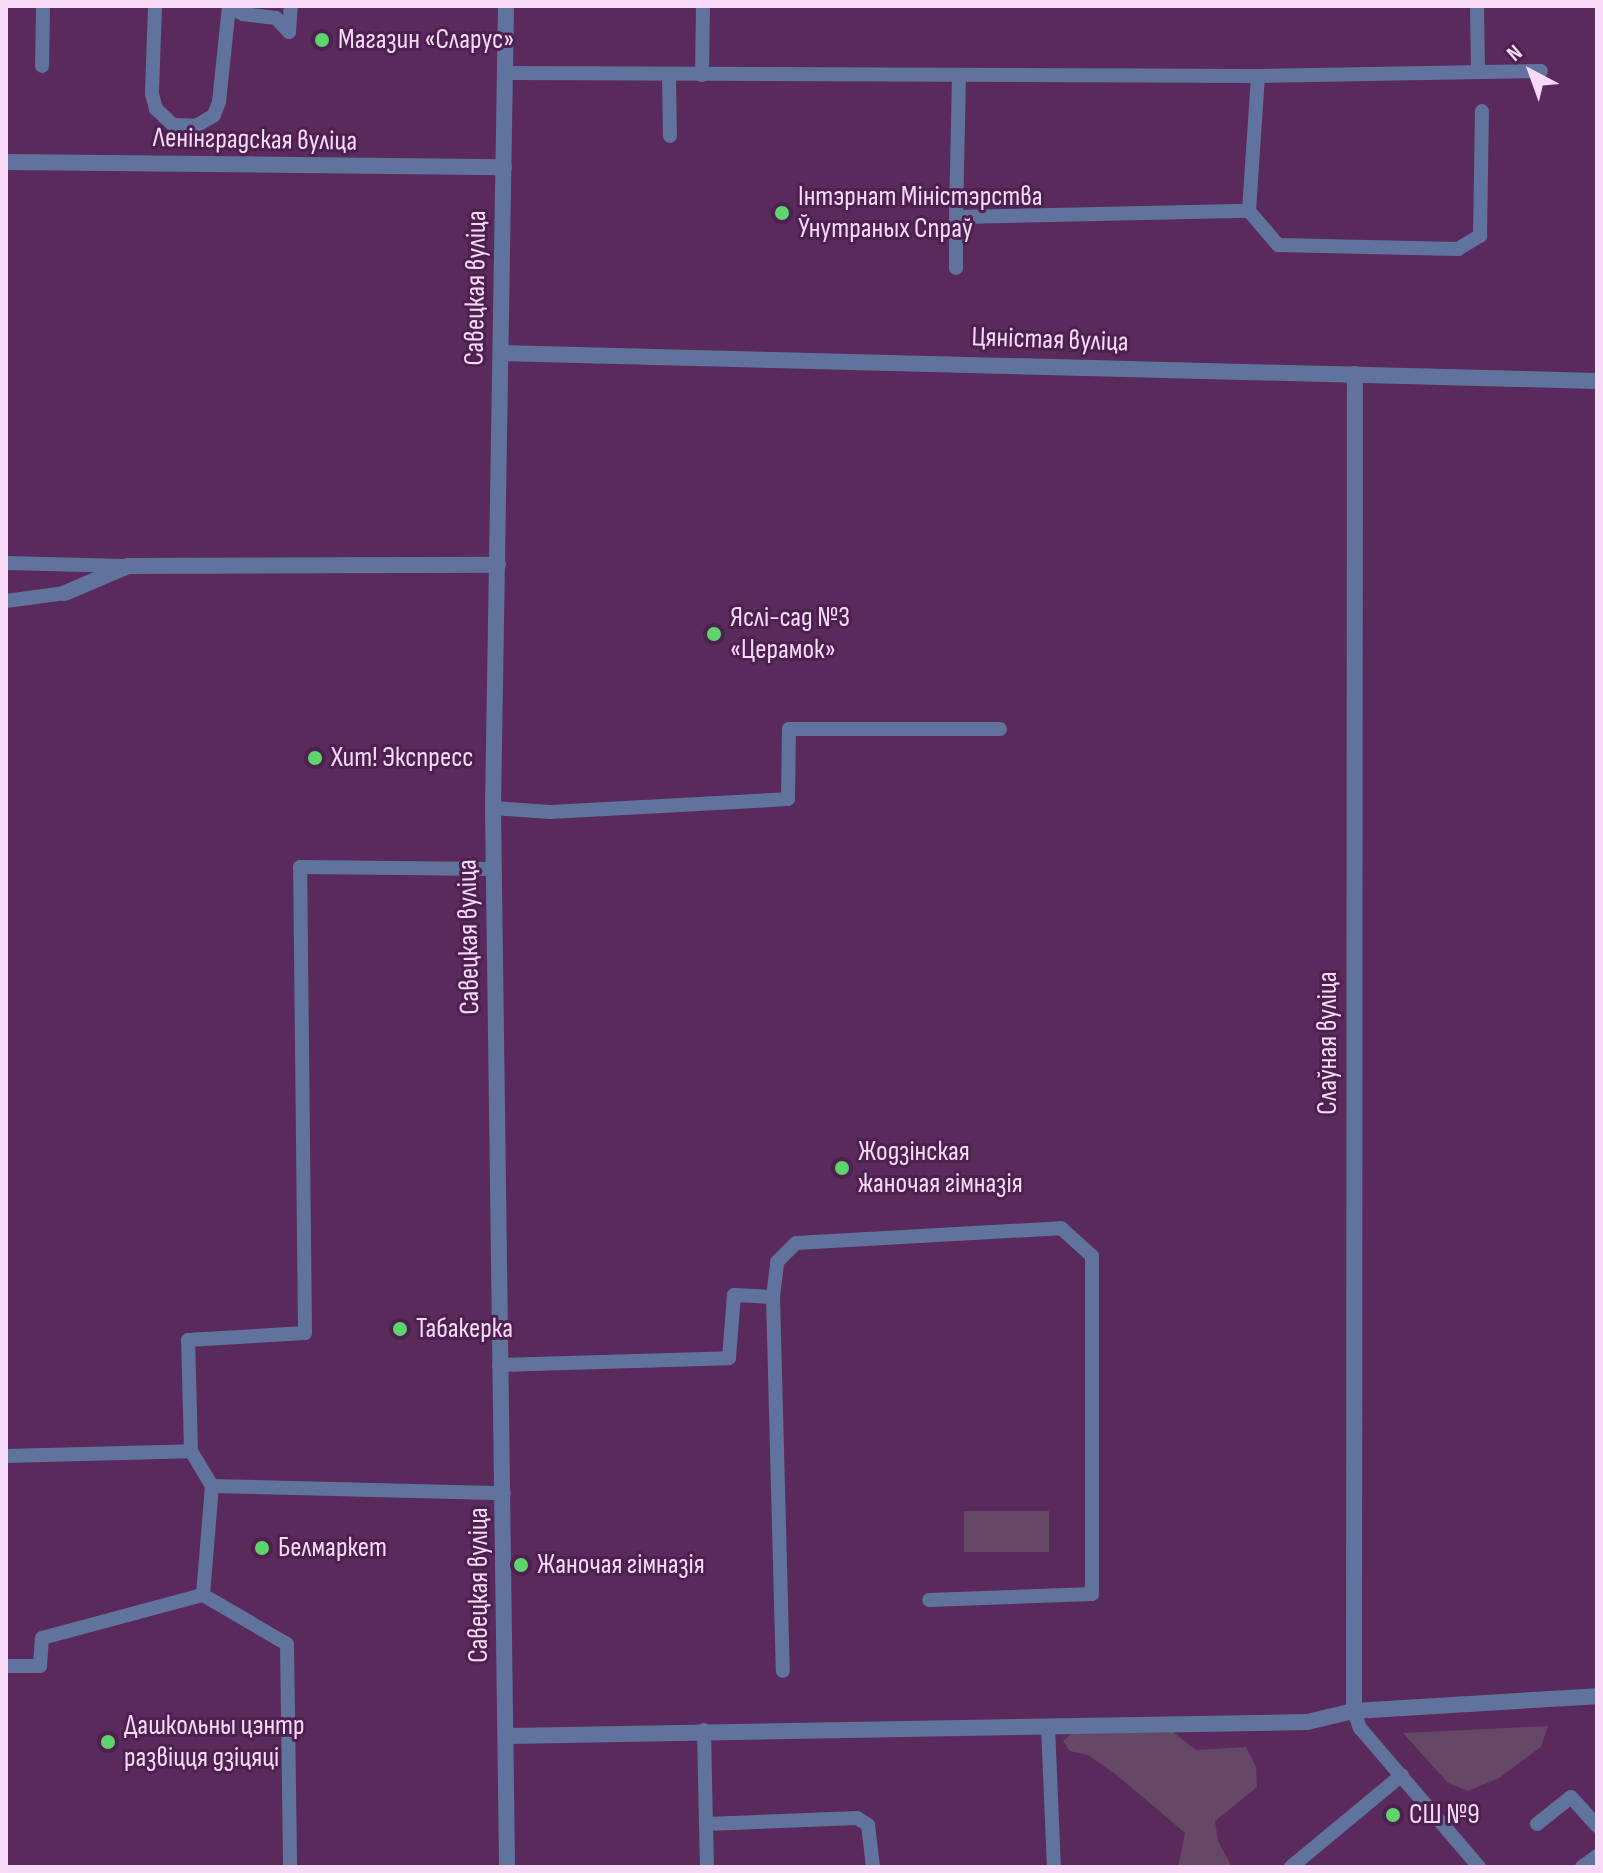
<!DOCTYPE html>
<meta charset="utf-8">
<style>
body{margin:0}
#map{position:relative;width:1603px;height:1873px;overflow:hidden;background:#592a5b;font-family:"Sofia Sans Condensed",sans-serif}
div>[style]{position:absolute}
.green>*{inset:0;background:#644865;transform-origin:0 0}
.service>*{height:14px;margin:-7px;padding:0 7px;transform-origin:7px;border-radius:7px;background:#60739d}
.minor>*{height:16px;margin:-8px;padding:0 8px;transform-origin:8px;border-radius:8px;background:#60739d}
.dots>*{width:22px;height:22px;translate:-50% -50%;box-sizing:border-box;border:4px solid #4d204f;border-radius:50%}
span{translate:-50% -50%;white-space:nowrap;text-align:center;line-height:1.15;-webkit-text-stroke:6px #4d204f;paint-order:stroke}
.poi-label{font-size:28px;color:#f6daf7}
.left{translate:0 -50%;text-align:left}
.street-label{font-size:28px;color:#f6daf7}
.frame{position:absolute;inset:0;border:8px solid #f6daf7;pointer-events:none}
.north{position:absolute;left:1491px;top:32px;width:80px;height:80px;-webkit-text-stroke:6px #4d204f;paint-order:stroke;rotate:319deg;font-size:22px;font-weight:700;line-height:32px;text-align:center;color:#f6daf7}
.north::after{content:'';display:block;margin:auto;width:28px;height:36px;background:#f6daf7;clip-path:polygon(50% 0,100% 100%,50% 72%,0 100%)}
</style>
<div id="map">
<div class="green">
<i style="left:1049px;top:1511px;width:41px;height:85px;rotate:90deg"></i>
<i style="clip-path:polygon(1548px 1726px,1541px 1747px,1499px 1778px,1468px 1791px,1448px 1783px,1403px 1733px)"></i>
<i style="clip-path:polygon(1173px 1732px,1196px 1750px,1246px 1747px,1256px 1767px,1257px 1787px,1215px 1821px,1218px 1841px,1232px 1867px,1178px 1867px,1185px 1833px,1118px 1776px,1088px 1755px,1070px 1751px,1063px 1741px,1071px 1734px)"></i>
</div>
<div class="service">
<i style="left:155px;top:6px;width:88px;rotate:92deg"></i>
<i style="left:152px;top:94px;width:16px;rotate:75deg"></i>
<i style="left:156px;top:109px;width:23px;rotate:43deg"></i>
<i style="left:173px;top:125px;width:23px;rotate:2deg"></i>
<i style="left:196px;top:126px;width:21px;rotate:-31deg"></i>
<i style="left:214px;top:115px;width:14px;rotate:-69deg"></i>
<i style="left:219px;top:102px;width:96px;rotate:-84deg"></i>
<i style="left:228px;top:6px;width:17px;rotate:28deg"></i>
<i style="left:243px;top:14px;width:33px;rotate:7deg"></i>
<i style="left:276px;top:18px;width:19px;rotate:47deg"></i>
<i style="left:1477px;top:6px;width:64px;rotate:89.1deg"></i>
<i style="left:289px;top:32px;width:26px;rotate:-86deg"></i>
<i style="left:42px;top:66px;width:60px;rotate:-89deg"></i>
<i style="left:504px;top:73px;width:754px;rotate:0.23deg"></i>
<i style="left:1258px;top:76px;width:283px;rotate:-1deg"></i>
<i style="left:669px;top:75px;width:61px;rotate:89.1deg"></i>
<i style="left:702px;top:75px;width:69px;rotate:-89.2deg"></i>
<i style="left:959px;top:75px;width:142px;rotate:91.2deg"></i>
<i style="left:956px;top:217px;width:293px;rotate:-1.2deg"></i>
<i style="left:1249px;top:211px;width:135px;rotate:-86.2deg"></i>
<i style="left:1249px;top:211px;width:45px;rotate:49.5deg"></i>
<i style="left:1278px;top:245px;width:180px;rotate:1.3deg"></i>
<i style="left:1458px;top:249px;width:26px;rotate:-31deg"></i>
<i style="left:1480px;top:236px;width:125px;rotate:-89.1deg"></i>
<i style="left:956px;top:268px;width:51px;rotate:-90deg"></i>
<i style="left:6px;top:563px;width:120px;rotate:1.4deg"></i>
<i style="left:6px;top:601px;width:60px;rotate:-7.7deg"></i>
<i style="left:493px;top:808px;width:57px;rotate:4deg"></i>
<i style="left:550px;top:812px;width:238px;rotate:-3.1deg"></i>
<i style="left:788px;top:799px;width:70px;rotate:-89.2deg"></i>
<i style="left:789px;top:729px;width:211px"></i>
<i style="left:773px;top:1297px;width:374px;rotate:88.5deg"></i>
<i style="left:499px;top:1365px;width:230px;rotate:-1.7deg"></i>
<i style="left:729px;top:1358px;width:63px;rotate:-85.5deg"></i>
<i style="left:734px;top:1295px;width:39px;rotate:3deg"></i>
<i style="left:773px;top:1297px;width:35px;rotate:-83deg"></i>
<i style="left:777px;top:1262px;width:27px;rotate:-45deg"></i>
<i style="left:796px;top:1243px;width:265px;rotate:-3.2deg"></i>
<i style="left:1061px;top:1228px;width:42px;rotate:42.1deg"></i>
<i style="left:1092px;top:1256px;width:338px;rotate:90deg"></i>
<i style="left:1092px;top:1594px;width:163px;rotate:177.9deg"></i>
<i style="left:191px;top:1451px;width:111px;rotate:-91.5deg"></i>
<i style="left:188px;top:1340px;width:117px;rotate:-3.4deg"></i>
<i style="left:305px;top:1333px;width:466px;rotate:-90.6deg"></i>
<i style="left:300px;top:867px;width:194px;rotate:0.6deg"></i>
<i style="left:6px;top:1456px;width:185px;rotate:-1.5deg"></i>
<i style="left:191px;top:1451px;width:41px;rotate:59deg"></i>
<i style="left:212px;top:1486px;width:292px;rotate:1.4deg"></i>
<i style="left:203px;top:1595px;width:97px;rotate:30.3deg"></i>
<i style="left:287px;top:1644px;width:223px;rotate:89.2deg"></i>
<i style="left:6px;top:1666px;width:34px"></i>
<i style="left:40px;top:1666px;width:28px;rotate:-86deg"></i>
<i style="left:42px;top:1638px;width:167px;rotate:-15deg"></i>
<i style="left:203px;top:1595px;width:109px;rotate:-85.3deg"></i>
<i style="left:1354px;top:1711px;width:18px;rotate:71deg"></i>
<i style="left:1360px;top:1728px;width:183px;rotate:49.4deg"></i>
<i style="left:1048px;top:1726px;width:141px;rotate:87.6deg"></i>
<i style="left:704px;top:1730px;width:94px;rotate:88.8deg"></i>
<i style="left:706px;top:1824px;width:151px;rotate:-2.3deg"></i>
<i style="left:857px;top:1818px;width:13px;rotate:32deg"></i>
<i style="left:868px;top:1825px;width:42px;rotate:83.2deg"></i>
<i style="left:706px;top:1824px;width:43px;rotate:88.7deg"></i>
<i style="left:1537px;top:1824px;width:43px;rotate:-38.5deg"></i>
<i style="left:1571px;top:1797px;width:39px;rotate:48deg"></i>
<i style="left:1291px;top:1867px;width:144px;rotate:-39.7deg"></i>
<i style="left:1582px;top:1867px;width:19px;rotate:-36deg"></i>
</div>
<div class="minor">
<i style="left:506px;top:6px;width:802px;rotate:90.93deg"></i>
<i style="left:493px;top:808px;width:1059px;rotate:89.24deg"></i>
<i style="left:6px;top:162px;width:498px;rotate:0.6deg"></i>
<i style="left:501px;top:353px;width:1096px;rotate:1.46deg"></i>
<i style="left:65px;top:593px;width:69px;rotate:-23.2deg"></i>
<i style="left:128px;top:566px;width:370px;rotate:-0.2deg"></i>
<i style="left:1354px;top:1711px;width:1337px;rotate:-89.96deg"></i>
<i style="left:506px;top:1736px;width:801px;rotate:-1deg"></i>
<i style="left:1307px;top:1722px;width:48px;rotate:-13.2deg"></i>
<i style="left:1354px;top:1711px;width:243px;rotate:-3.5deg"></i>
</div>
<div class="dots">
<i style="left:322px;top:40px;background:#5ed56c"></i>
<i style="left:782px;top:213px;background:#5ed56c"></i>
<i style="left:714px;top:634px;background:#5ed56c"></i>
<i style="left:315px;top:758px;background:#5ed56c"></i>
<i style="left:842px;top:1168px;background:#5ed56c"></i>
<i style="left:400px;top:1329px;background:#5ed56c"></i>
<i style="left:262px;top:1548px;background:#5ed56c"></i>
<i style="left:521px;top:1565px;background:#5ed56c"></i>
<i style="left:108px;top:1742px;background:#5ed56c"></i>
<i style="left:1393px;top:1815px;background:#5ed56c"></i>
</div>
<div class="poi-label">
<span class="left" style="left:338px;top:40px">Магазин «Сларус»</span>
<span class="left" style="left:798px;top:213px">Інтэрнат Міністэрства<br>Ўнутраных Спраў</span>
<span class="left" style="left:730px;top:634px">Яслі-сад №3<br>«Церамок»</span>
<span class="left" style="left:331px;top:758px">Хит! Экспресс</span>
<span class="left" style="left:858px;top:1168px">Жодзінская<br>жаночая гімназія</span>
<span class="left" style="left:416px;top:1329px">Табакерка</span>
<span class="left" style="left:278px;top:1548px">Белмаркет</span>
<span class="left" style="left:537px;top:1565px">Жаночая гімназія</span>
<span class="left" style="left:124px;top:1742px">Дашкольны цэнтр<br>развіцця дзіцяці</span>
<span class="left" style="left:1409px;top:1815px">СШ №9</span>
</div>
<div class="street-label">
<span style="left:255px;top:140px;rotate:1deg">Ленінградская вуліца</span>
<span style="left:476px;top:288px;rotate:-89deg">Савецкая вуліца</span>
<span style="left:1050px;top:340px;rotate:2deg">Цяністая вуліца</span>
<span style="left:469px;top:937px;rotate:-91deg">Савецкая вуліца</span>
<span style="left:1328px;top:1043px;rotate:-90deg">Слаўная вуліца</span>
<span style="left:479px;top:1585px;rotate:-90deg">Савецкая вуліца</span>
</div>
<div class="frame"></div>
<div class="north">N</div>
</div>
